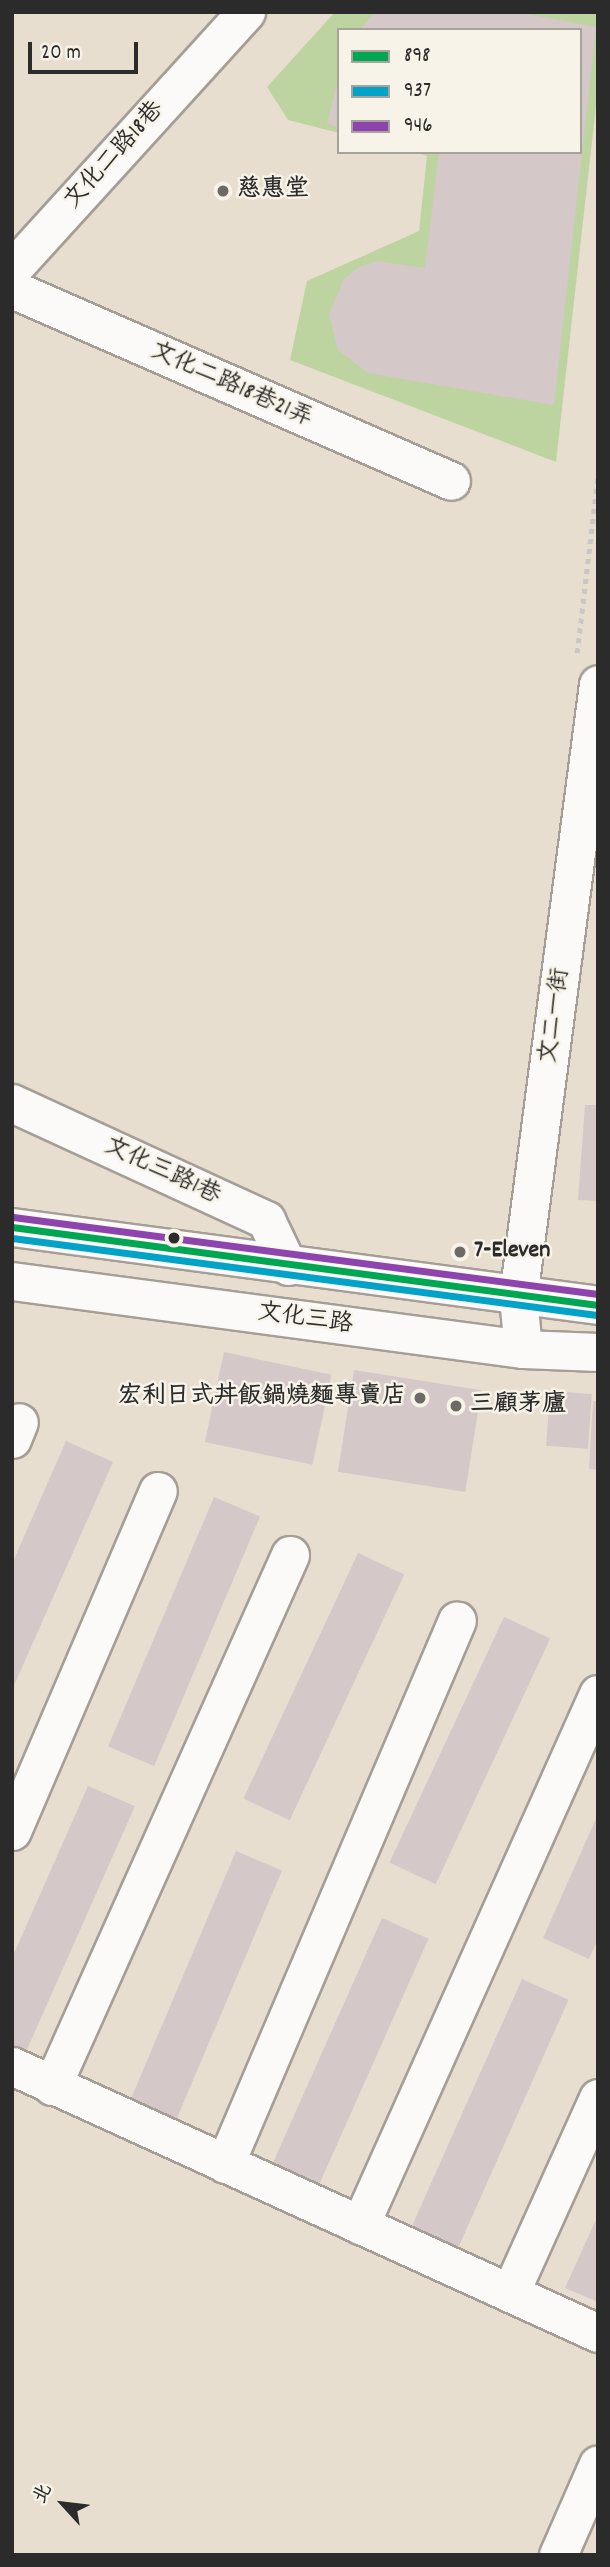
<!DOCTYPE html>
<meta charset="utf-8">
<style>
body{margin:0}
#map{position:relative;width:610px;height:2567px;overflow:hidden;background:#e8ded0;font-family:Dekko,"LXGW WenKai TC",sans-serif}
div>[style]{position:absolute}
.green>*{inset:0;background:#bdd4a1}
.building>*{inset:0;background:#d4c8c8;transform-origin:0 0}
.path>*{height:4.5px;margin-top:-2.25px;transform-origin:0;background:repeating-linear-gradient(90deg,#c9c7c4 0 5px,transparent 0 10px)}
.roads{filter:drop-shadow(2px 0 #a49e96) drop-shadow(-2px 0 #a49e96) drop-shadow(0 2px #a49e96) drop-shadow(0 -2px #a49e96)}
.minor>*{height:37px;margin:-18.5px;padding:0 18.5px;transform-origin:18.5px;border-radius:18.5px;background:#fcfaf8}
.bus-1>*{height:7px;margin:-3.5px;padding:0 3.5px;transform-origin:3.5px;border-radius:3.5px;background:#00a651}
.bus-2>*{height:7px;margin:-3.5px;padding:0 3.5px;transform-origin:3.5px;border-radius:3.5px;background:#02a3c6}
.bus-3>*{height:7px;margin:-3.5px;padding:0 3.5px;transform-origin:3.5px;border-radius:3.5px;background:#8e44ad}
.dots>*{width:19px;height:19px;translate:-50% -50%;box-sizing:border-box;border:4px solid #f7f3e8;border-radius:50%}
span{translate:-50% -50%;white-space:nowrap;text-align:center;line-height:1.15;-webkit-text-stroke:5px #f7f3e8;paint-order:stroke}
.street-label{font-size:24px;color:#2b2b2b}
.poi-label{font-size:24px;color:#2b2b2b;font-weight:700}
.left{translate:0 -50%;text-align:left}
.right{translate:-100% -50%;text-align:right}
.frame{position:absolute;inset:0;border:14px solid #2b2b2b;pointer-events:none}
.legend{position:absolute;left:337px;top:28px;width:245px;height:126px;box-sizing:border-box;background:#f7f3e8;border:2px solid #a5a39c;margin:0;padding:9px 12px;list-style:none;font-size:21px;color:#2b2b2b}
.legend li{display:flex;align-items:center;gap:14px;height:35px}
.legend b{width:35px;border:2px solid #a5a39c}
.north{position:absolute;left:28px;top:2469px;width:70px;height:70px;-webkit-text-stroke:5px #f7f3e8;paint-order:stroke;rotate:297deg;font-size:19px;font-weight:700;line-height:28px;text-align:center;color:#2b2b2b}
.north::after{content:'';display:block;margin:auto;width:24px;height:32px;background:#2b2b2b;clip-path:polygon(50% 0,100% 100%,50% 72%,0 100%)}
.scale{position:absolute;left:28px;top:42px;width:110px;height:32px;box-sizing:border-box;border:4px solid #2b2b2b;border-top:0;padding-left:9px;font-size:21px;line-height:24px;white-space:nowrap;color:#2b2b2b;-webkit-text-stroke:5px #f7f3e8;paint-order:stroke}
</style>
<div id="map">
<div class="green">
<i style="clip-path:polygon(335px 12px,598px 12px,598px 88px,556px 462px,290px 360px,307px 281px,419px 231px,427px 156px,415px 152px,580px 152px,580px 30px,339px 30px,339px 133px,288px 120px,267px 87px)"></i>
</div>
<div class="building">
<i style="clip-path:polygon(375px 12px,517px 12px,596px 27px,554px 405px,368px 373px,338px 350px,329px 314px,344px 279px,359px 267px,377px 261px,425px 268px,439px 152px,580px 152px,580px 30px,360px 30px)"></i>
<i style="clip-path:polygon(338px 80px,339px 80px,339px 127px,327px 124px)"></i>
<i style="clip-path:polygon(585px 1105px,598px 1105px,598px 1201px,578px 1200px)"></i>
<i style="left:224px;top:1352px;width:110px;height:92px;rotate:12deg"></i>
<i style="left:354px;top:1370px;width:129px;height:103px;rotate:9deg"></i>
<i style="left:550px;top:1391px;width:42px;height:55px;rotate:4deg"></i>
<i style="clip-path:polygon(593px 1401px,598px 1401px,598px 1470px,589px 1469px)"></i>
<i style="clip-path:polygon(66px 1441px,113px 1462px,12px 1690px,12px 1564px)"></i>
<i style="left:214px;top:1497px;width:50px;height:271px;rotate:23deg"></i>
<i style="left:358px;top:1553px;width:51px;height:271px;rotate:25deg"></i>
<i style="left:504px;top:1617px;width:51px;height:271px;rotate:25deg"></i>
<i style="clip-path:polygon(88px 1786px,135px 1806px,25px 2054px,12px 2049px,12px 1958px)"></i>
<i style="clip-path:polygon(598px 1814px,598px 1939px,589px 1959px,543px 1938px)"></i>
<i style="left:236px;top:1851px;width:50px;height:271px;rotate:23deg"></i>
<i style="left:382px;top:1918px;width:51px;height:271px;rotate:24deg"></i>
<i style="left:522px;top:1979px;width:51px;height:272px;rotate:24deg"></i>
<i style="clip-path:polygon(598px 2215px,598px 2302px,565px 2288px)"></i>
</div>
<div class="path">
<i style="left:577px;top:653px;width:181px;rotate:-83.3deg"></i>
</div>
<div class="roads">
<div class="minor">
<i style="left:12px;top:269px;width:348px;rotate:-47.7deg"></i>
<i style="left:12px;top:289px;width:479px;rotate:23.6deg"></i>
<i style="left:12px;top:1103px;width:280px;rotate:24.7deg"></i>
<i style="left:266px;top:1220px;width:51px;rotate:64.4deg"></i>
<i style="left:12px;top:1227px;width:591px;rotate:7.58deg"></i>
<i style="left:12px;top:1281px;width:516px;rotate:7.58deg"></i>
<i style="left:523px;top:1349px;width:75px;rotate:2.3deg"></i>
<i style="left:523px;top:1349px;width:52px;rotate:-95.5deg"></i>
<i style="left:518px;top:1297px;width:618px;rotate:-82.56deg"></i>
<i style="left:12px;top:1439px;width:18px;rotate:-68deg"></i>
<i style="left:12px;top:1831px;width:370px;rotate:-66.8deg"></i>
<i style="left:12px;top:2066px;width:644px;rotate:24.5deg"></i>
<i style="left:52px;top:2086px;width:582px;rotate:-65.86deg"></i>
<i style="left:225px;top:2164px;width:591px;rotate:-66.9deg"></i>
<i style="left:360px;top:2225px;width:582px;rotate:-65.86deg"></i>
<i style="left:510px;top:2293px;width:214px;rotate:-65.7deg"></i>
<i style="left:558px;top:2555px;width:99px;rotate:-66.3deg"></i>
</div>
</div>
<div class="bus-1">
<i style="left:12px;top:1227px;width:591px;rotate:7.58deg"></i>
</div>
<div class="bus-2">
<i style="left:12px;top:1238px;width:590px;rotate:7.5deg"></i>
</div>
<div class="bus-3">
<i style="left:13px;top:1217px;width:590px;rotate:7.5deg"></i>
</div>
<div class="dots">
<i style="left:223px;top:191px;background:#6d6a65"></i>
<i style="left:174px;top:1238px;background:#2b2b2b"></i>
<i style="left:460px;top:1252px;background:#6d6a65"></i>
<i style="left:420px;top:1398px;background:#6d6a65"></i>
<i style="left:456px;top:1406px;background:#6d6a65"></i>
</div>
<div class="street-label">
<span style="left:115px;top:156px;rotate:-48deg">文化二路18巷</span>
<span style="left:231px;top:386px;rotate:24deg">文化二路18巷21弄</span>
<span style="left:556px;top:1016px;rotate:-82deg">文二一街</span>
<span style="left:162px;top:1172px;rotate:25deg">文化三路1巷</span>
<span style="left:305px;top:1320px;rotate:8deg">文化三路</span>
</div>
<div class="poi-label">
<span class="left" style="left:237px;top:191px">慈惠堂</span>
<span class="left" style="left:474px;top:1252px">7-Eleven</span>
<span class="right" style="left:406px;top:1398px">宏利日式丼飯鍋燒麵專賣店</span>
<span class="left" style="left:470px;top:1406px">三顧茅廬</span>
</div>
<div class="frame"></div>
<ul class="legend">
<li><b style="height:9px;background:#00a651"></b>898</li>
<li><b style="height:9px;background:#02a3c6"></b>937</li>
<li><b style="height:9px;background:#8e44ad"></b>946</li>
</ul>
<div class="north">北</div>
<div class="scale">20 m</div>
</div>
